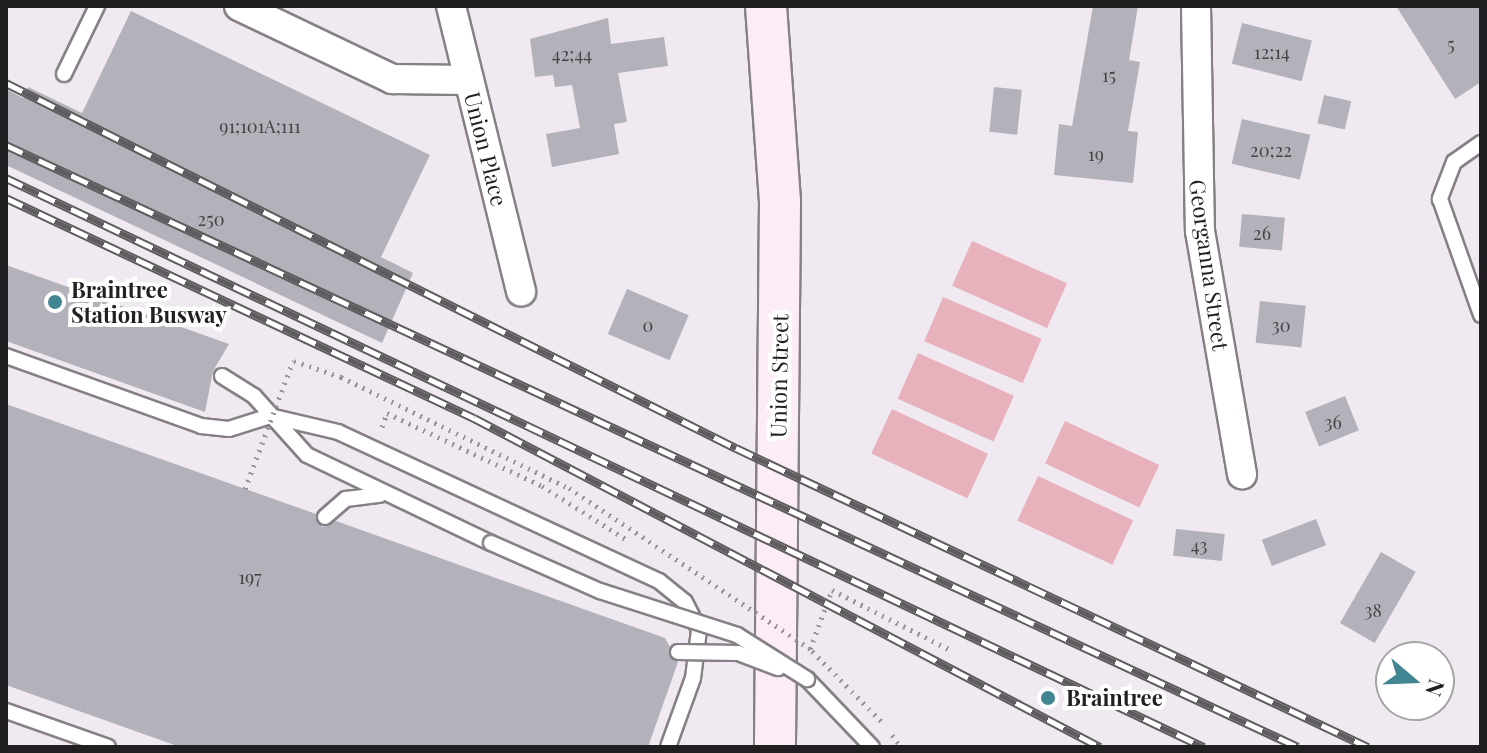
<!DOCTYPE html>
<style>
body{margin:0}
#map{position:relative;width:1487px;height:753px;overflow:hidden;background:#f0e9f1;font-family:"Playfair Display",serif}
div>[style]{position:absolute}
.green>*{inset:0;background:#e7b2bb;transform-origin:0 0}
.building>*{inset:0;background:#b3b1b9;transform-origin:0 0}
.path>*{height:5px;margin-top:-2.5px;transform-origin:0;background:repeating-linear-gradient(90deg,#9a959b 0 2px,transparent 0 8px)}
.roads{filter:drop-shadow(2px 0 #868086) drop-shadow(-2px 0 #868086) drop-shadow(0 2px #868086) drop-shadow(0 -2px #868086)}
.service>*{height:14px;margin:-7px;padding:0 7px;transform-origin:7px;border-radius:7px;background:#fff}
.minor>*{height:28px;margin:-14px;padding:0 14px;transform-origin:14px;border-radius:14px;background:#fff}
.secondary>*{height:40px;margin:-20px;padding:0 20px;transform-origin:20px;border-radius:20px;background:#fcecf5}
.rail>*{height:9px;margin-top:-4.5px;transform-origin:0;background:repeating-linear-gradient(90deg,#fff 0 18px,#5f5c5f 0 36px);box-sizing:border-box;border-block:2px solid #5f5c5f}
.path-bridge>*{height:5px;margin-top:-2.5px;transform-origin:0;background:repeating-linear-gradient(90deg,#9a959b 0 2px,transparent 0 8px)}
.bridges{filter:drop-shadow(2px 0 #868086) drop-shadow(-2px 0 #868086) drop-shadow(0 2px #868086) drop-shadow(0 -2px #868086)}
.service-bridge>*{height:14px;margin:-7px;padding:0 7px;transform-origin:7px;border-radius:7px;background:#fff}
.dots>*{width:22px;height:22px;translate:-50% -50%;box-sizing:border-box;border:4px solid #fff;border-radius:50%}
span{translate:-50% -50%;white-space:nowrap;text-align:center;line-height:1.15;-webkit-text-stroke:8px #fff;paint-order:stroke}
.number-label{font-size:18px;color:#464447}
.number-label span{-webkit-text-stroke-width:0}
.street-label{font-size:22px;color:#211f21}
.poi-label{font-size:22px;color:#211f21;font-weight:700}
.left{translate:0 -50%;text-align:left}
.frame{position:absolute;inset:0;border:8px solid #211f21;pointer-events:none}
.north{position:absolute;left:1375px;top:641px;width:80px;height:80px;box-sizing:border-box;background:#fff;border:2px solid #a6a5a6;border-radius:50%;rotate:109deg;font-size:22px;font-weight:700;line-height:32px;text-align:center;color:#211f21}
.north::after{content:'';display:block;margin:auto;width:28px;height:36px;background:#418692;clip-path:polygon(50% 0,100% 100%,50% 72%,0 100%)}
</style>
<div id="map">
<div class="green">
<i style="left:972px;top:241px;width:104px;height:49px;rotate:24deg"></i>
<i style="left:943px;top:297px;width:107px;height:48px;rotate:23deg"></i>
<i style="left:918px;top:353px;width:105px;height:50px;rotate:24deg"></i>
<i style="left:892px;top:409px;width:106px;height:49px;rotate:25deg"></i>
<i style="left:1065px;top:421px;width:104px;height:47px;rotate:25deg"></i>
<i style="left:1038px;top:476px;width:105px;height:49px;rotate:25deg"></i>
</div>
<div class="building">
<i style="clip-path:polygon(1093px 6px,1138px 6px,1129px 60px,1140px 62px,1128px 131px,1138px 132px,1133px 183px,1054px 175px,1059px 124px,1072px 126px)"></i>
<i style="clip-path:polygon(1396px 6px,1481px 6px,1481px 82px,1455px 99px)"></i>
<i style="clip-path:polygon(131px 11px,430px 155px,381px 257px,413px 273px,382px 343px,6px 165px,6px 89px,23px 98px,28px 87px,82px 113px)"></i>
<i style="clip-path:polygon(608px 18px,611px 44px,664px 37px,668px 66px,618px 73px,627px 122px,614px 124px,619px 154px,552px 167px,546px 134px,580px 128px,572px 85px,555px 87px,553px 75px,535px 77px,530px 39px)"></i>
<i style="left:1242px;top:23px;width:72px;height:42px;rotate:14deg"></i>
<i style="left:994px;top:87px;width:28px;height:45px;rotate:6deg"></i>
<i style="left:1324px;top:95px;width:28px;height:29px;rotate:13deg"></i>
<i style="left:1242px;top:119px;width:70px;height:46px;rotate:13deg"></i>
<i style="left:1242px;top:214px;width:43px;height:33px;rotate:5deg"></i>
<i style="clip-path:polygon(6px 265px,229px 344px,213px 371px,205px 412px,6px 341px)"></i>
<i style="left:627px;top:289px;width:67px;height:49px;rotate:23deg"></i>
<i style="left:1260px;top:301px;width:46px;height:42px;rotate:6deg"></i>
<i style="left:1345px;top:396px;width:37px;height:43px;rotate:68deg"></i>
<i style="clip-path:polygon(6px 404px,316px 514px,322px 527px,336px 521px,665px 638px,678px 662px,648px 747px,180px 747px,6px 685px)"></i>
<i style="left:1316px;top:519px;width:28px;height:58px;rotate:69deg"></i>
<i style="left:1176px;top:529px;width:49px;height:27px;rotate:6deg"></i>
<i style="left:1381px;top:552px;width:40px;height:82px;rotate:30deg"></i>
</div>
<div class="path">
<i style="left:109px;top:313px;width:27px;rotate:-70deg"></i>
<i style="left:290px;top:369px;width:9px;rotate:-63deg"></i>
<i style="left:294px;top:361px;width:50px;rotate:18.8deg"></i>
<i style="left:341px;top:377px;width:254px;rotate:26deg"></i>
<i style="left:382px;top:427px;width:15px;rotate:-70deg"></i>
<i style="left:387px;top:413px;width:171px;rotate:25.2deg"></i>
<i style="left:542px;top:486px;width:101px;rotate:32.4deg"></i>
<i style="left:881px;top:721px;width:101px;rotate:-134.6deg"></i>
<i style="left:810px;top:649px;width:63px;rotate:-69.6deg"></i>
<i style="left:832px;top:590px;width:135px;rotate:26.9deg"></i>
<i style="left:892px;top:735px;width:15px;rotate:53deg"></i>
</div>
<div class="roads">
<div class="service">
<i style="left:64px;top:74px;width:76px;rotate:-64.1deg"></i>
<i style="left:1481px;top:143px;width:33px;rotate:145deg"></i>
<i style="left:1454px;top:162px;width:40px;rotate:111deg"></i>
<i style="left:1440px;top:199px;width:123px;rotate:70.5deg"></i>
<i style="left:6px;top:356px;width:207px;rotate:19.7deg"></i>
<i style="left:201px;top:426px;width:28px;rotate:6deg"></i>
<i style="left:229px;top:429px;width:43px;rotate:-17.6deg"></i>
<i style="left:270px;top:416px;width:70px;rotate:13.2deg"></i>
<i style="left:338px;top:432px;width:354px;rotate:24.9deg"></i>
<i style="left:659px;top:581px;width:33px;rotate:39deg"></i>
<i style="left:685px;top:602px;width:31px;rotate:63deg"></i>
<i style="left:699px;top:630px;width:48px;rotate:97.1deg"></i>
<i style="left:693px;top:678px;width:73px;rotate:109.9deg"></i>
<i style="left:222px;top:376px;width:38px;rotate:32deg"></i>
<i style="left:254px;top:396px;width:79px;rotate:48.1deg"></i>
<i style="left:307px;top:455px;width:204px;rotate:25.6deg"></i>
<i style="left:325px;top:517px;width:28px;rotate:-41deg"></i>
<i style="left:346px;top:499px;width:34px;rotate:-7deg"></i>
<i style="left:807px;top:679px;width:94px;rotate:46.3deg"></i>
<i style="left:6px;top:711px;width:108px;rotate:19.4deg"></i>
</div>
<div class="minor">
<i style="left:239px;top:6px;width:170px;rotate:25.5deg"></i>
<i style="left:392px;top:79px;width:77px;rotate:0.7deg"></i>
<i style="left:451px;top:6px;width:294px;rotate:76.2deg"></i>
<i style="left:1196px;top:6px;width:225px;rotate:89deg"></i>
<i style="left:1200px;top:231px;width:247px;rotate:80.2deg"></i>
</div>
<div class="secondary">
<i style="left:766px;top:6px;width:196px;rotate:85.9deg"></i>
<i style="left:780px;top:202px;width:545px;rotate:90.53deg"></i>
</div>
</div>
<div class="rail">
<i style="left:6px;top:83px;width:816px;rotate:26.57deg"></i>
<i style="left:736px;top:448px;width:699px;rotate:25.32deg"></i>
<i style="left:6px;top:145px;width:1425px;rotate:24.98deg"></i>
<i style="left:6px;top:178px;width:1326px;rotate:25.41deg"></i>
<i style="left:6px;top:198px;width:517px;rotate:25.18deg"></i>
<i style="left:474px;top:418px;width:707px;rotate:27.72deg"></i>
</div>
<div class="path-bridge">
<i style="left:569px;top:488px;width:290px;rotate:33.7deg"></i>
<i style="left:245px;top:489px;width:128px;rotate:-69.4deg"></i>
</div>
<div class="bridges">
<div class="service-bridge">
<i style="left:491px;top:543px;width:119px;rotate:23.8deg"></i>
<i style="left:600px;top:591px;width:144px;rotate:17.8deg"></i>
<i style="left:737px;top:635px;width:83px;rotate:32.2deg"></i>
<i style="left:678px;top:652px;width:60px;rotate:1deg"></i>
<i style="left:738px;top:653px;width:43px;rotate:20.6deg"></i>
</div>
</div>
<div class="dots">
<i style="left:55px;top:302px;background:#418692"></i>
<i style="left:1048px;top:698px;background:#418692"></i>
</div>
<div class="number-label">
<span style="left:1451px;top:44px">5</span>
<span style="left:1272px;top:52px">12;14</span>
<span style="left:572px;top:54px">42;44</span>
<span style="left:1109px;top:75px">15</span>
<span style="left:260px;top:126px">91;101A;111</span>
<span style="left:1271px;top:150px">20;22</span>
<span style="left:1096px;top:154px">19</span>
<span style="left:211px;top:219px">250</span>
<span style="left:1262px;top:233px">26</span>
<span style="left:648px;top:325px">0</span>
<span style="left:1281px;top:325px">30</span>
<span style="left:1333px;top:422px">36</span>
<span style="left:1199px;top:545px">43</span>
<span style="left:250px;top:577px">197</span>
<span style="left:1373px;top:610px">38</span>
</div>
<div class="street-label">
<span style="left:486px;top:149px;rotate:76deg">Union Place</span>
<span style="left:1209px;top:265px;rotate:82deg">Georganna Street</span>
<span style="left:779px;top:376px;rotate:-89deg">Union Street</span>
</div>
<div class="poi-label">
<span class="left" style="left:71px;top:302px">Braintree<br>Station Busway</span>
<span class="left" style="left:1066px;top:698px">Braintree</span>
</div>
<div class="frame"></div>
<div class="north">N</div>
</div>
